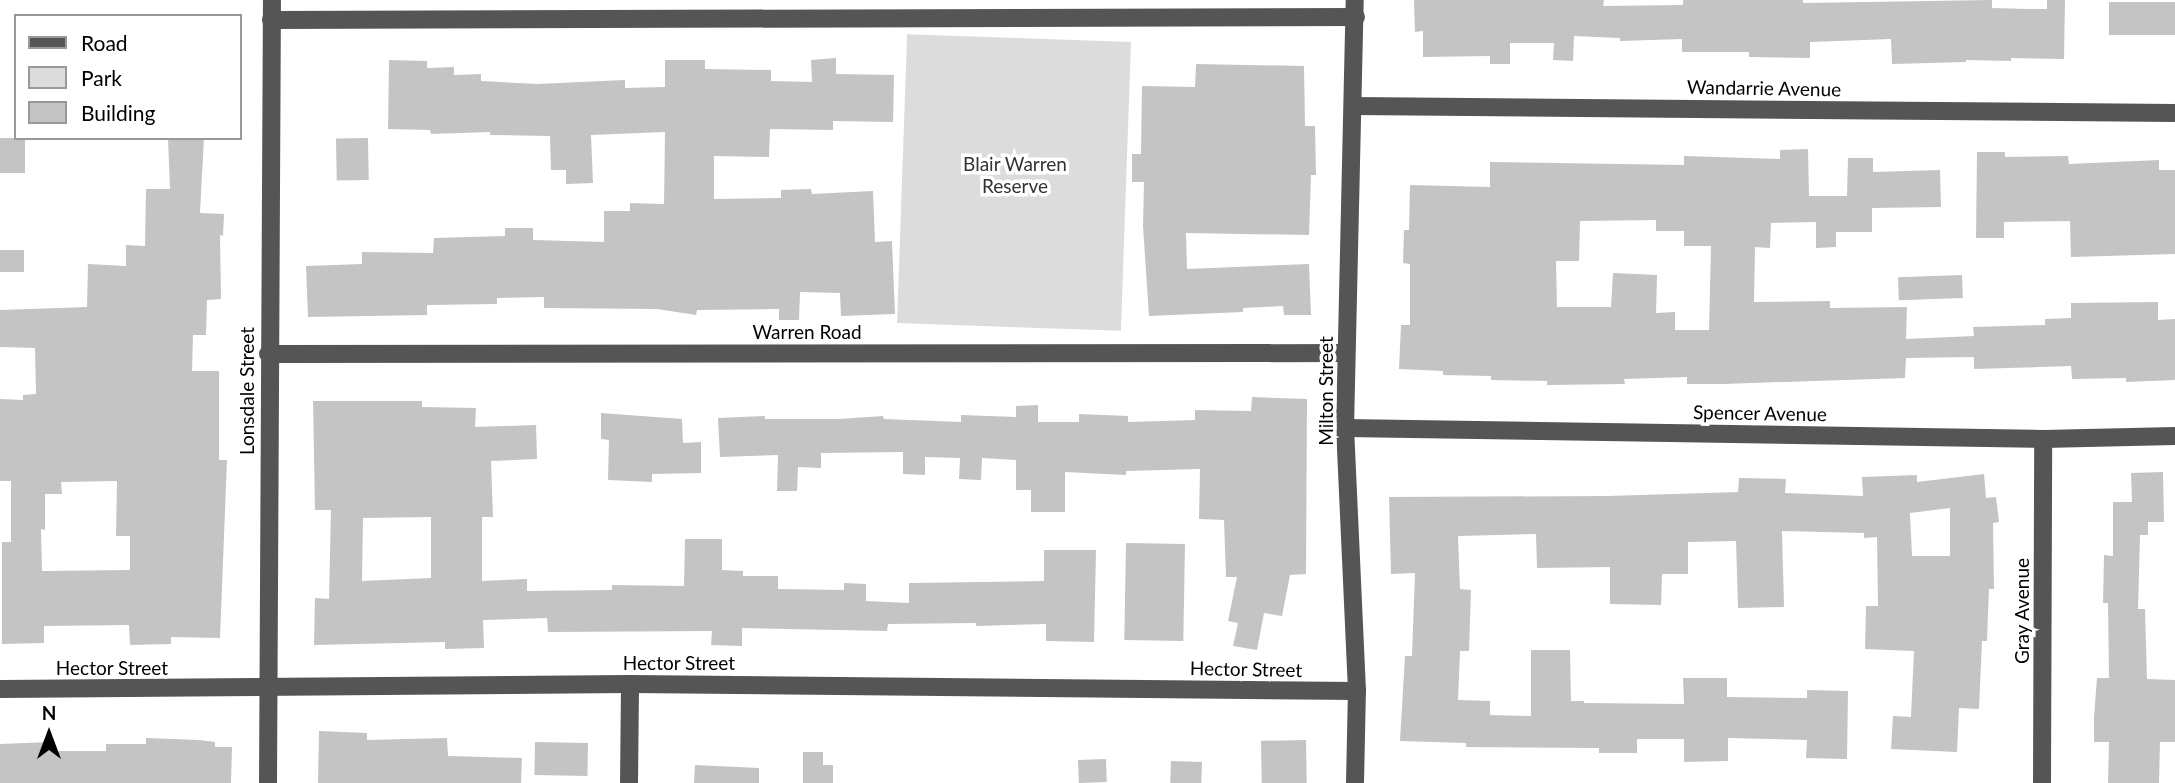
<!DOCTYPE html>
<style>
body{margin:0}
#map{position:relative;width:2175px;height:783px;overflow:hidden;background:#fff;font-family:Lato,sans-serif}
div>[style]{position:absolute}
.green>*{inset:0;background:#dcdcdc;transform-origin:0 0}
.building>*{inset:0;background:#c4c4c4;transform-origin:0 0}
.minor>*{height:18px;margin:-9px;padding:0 9px;transform-origin:9px;border-radius:9px;background:#555}
span{translate:-50% -50%;white-space:nowrap;text-align:center;line-height:1.15;-webkit-text-stroke:7px #fff;paint-order:stroke}
.street-label{font-size:19px;color:#000}
.park-label{font-size:19px;color:#333}
.legend{position:absolute;left:14px;top:14px;width:228px;height:126px;box-sizing:border-box;background:#fff;border:2px solid #999;margin:0;padding:9px 12px;list-style:none;font-size:21px;color:#000}
.legend li{display:flex;align-items:center;gap:14px;height:35px}
.legend b{width:35px;border:2px solid #999}
.north{position:absolute;left:14px;top:699px;width:70px;height:70px;-webkit-text-stroke:5px #fff;paint-order:stroke;rotate:0deg;font-size:19px;font-weight:700;line-height:28px;text-align:center;color:#000}
.north::after{content:'';display:block;margin:auto;width:24px;height:32px;background:#000;clip-path:polygon(50% 0,100% 100%,50% 72%,0 100%)}
</style>
<div id="map">
<div class="green">
<i style="left:1131px;top:42px;width:289px;height:224px;rotate:92deg"></i>
</div>
<div class="building">
<i style="clip-path:polygon(1414px 0,1604px 0,1603px 6px,1683px 5px,1683px 0,1803px 0,1803px 3px,1992px 0,1992px 8px,2028px 9px,2047px 9px,2047px 0,2065px 0,2064px 59px,2011px 58px,2011px 61px,1966px 60px,1966px 62px,1892px 64px,1891px 39px,1810px 42px,1810px 58px,1749px 57px,1749px 52px,1682px 52px,1682px 39px,1620px 41px,1620px 38px,1574px 36px,1573px 61px,1553px 60px,1554px 43px,1510px 43px,1510px 64px,1490px 64px,1490px 56px,1423px 57px,1423px 31px,1415px 32px)"></i>
<i style="left:2175px;top:2px;width:33px;height:66px;rotate:90deg"></i>
<i style="clip-path:polygon(836px 58px,836px 74px,894px 75px,893px 122px,833px 121px,833px 130px,770px 129px,769px 157px,714px 156px,714px 199px,781px 198px,781px 190px,811px 189px,812px 194px,873px 191px,875px 242px,892px 241px,895px 314px,841px 316px,840px 293px,800px 292px,799px 320px,779px 320px,779px 309px,697px 310px,696px 315px,657px 309px,544px 308px,544px 297px,497px 298px,497px 304px,427px 305px,427px 315px,308px 317px,306px 266px,362px 264px,362px 252px,433px 253px,434px 238px,505px 236px,505px 228px,533px 228px,533px 240px,604px 242px,604px 211px,630px 211px,630px 203px,664px 204px,665px 132px,591px 135px,593px 183px,566px 184px,566px 170px,551px 170px,550px 136px,490px 135px,490px 132px,431px 134px,430px 130px,388px 129px,389px 60px,427px 61px,427px 68px,454px 67px,454px 75px,481px 74px,481px 81px,537px 84px,625px 80px,625px 88px,665px 87px,665px 60px,705px 60px,705px 69px,771px 70px,771px 81px,812px 82px,811px 60px)"></i>
<i style="clip-path:polygon(1196px 64px,1304px 66px,1305px 126px,1315px 126px,1316px 175px,1311px 175px,1309px 235px,1186px 233px,1187px 269px,1309px 264px,1311px 315px,1284px 315px,1283px 306px,1243px 308px,1243px 312px,1149px 316px,1143px 226px,1144px 182px,1132px 182px,1132px 154px,1141px 154px,1142px 86px,1195px 87px)"></i>
<i style="left:0;top:138px;width:25px;height:35px"></i>
<i style="clip-path:polygon(evenodd,168px 138px,204px 138px,200px 213px,224px 214px,223px 236px,220px 235px,221px 299px,207px 300px,206px 335px,193px 335px,192px 371px,219px 371px,219px 460px,227px 460px,220px 638px,171px 637px,171px 644px,130px 645px,129px 625px,44px 626px,44px 643px,2px 644px,2px 542px,11px 542px,11px 481px,0 481px,0 399px,23px 400px,23px 395px,36px 394px,35px 348px,0 347px,0 310px,87px 307px,88px 264px,126px 266px,126px 245px,145px 246px,146px 189px,170px 189px,168px 138px,117px 481px,116px 536px,130px 536px,130px 570px,42px 571px,41px 529px,45px 530px,45px 494px,62px 494px,61px 482px,117px 481px)"></i>
<i style="left:368px;top:138px;width:42px;height:32px;rotate:89deg"></i>
<i style="clip-path:polygon(evenodd,1808px 149px,1809px 196px,1847px 196px,1848px 158px,1873px 158px,1873px 172px,1940px 170px,1941px 207px,1872px 208px,1872px 232px,1836px 232px,1836px 247px,1816px 248px,1816px 222px,1771px 223px,1770px 248px,1755px 247px,1754px 302px,1830px 301px,1830px 308px,1907px 307px,1906px 339px,1974px 336px,1973px 327px,2045px 325px,2045px 319px,2071px 318px,2071px 303px,2158px 302px,2158px 320px,2175px 319px,2175px 380px,2126px 382px,2126px 378px,2072px 379px,2071px 366px,1974px 369px,1974px 357px,1906px 358px,1905px 378px,1723px 384px,1687px 384px,1687px 377px,1624px 379px,1625px 384px,1547px 385px,1547px 381px,1491px 380px,1491px 376px,1443px 375px,1443px 371px,1399px 369px,1401px 325px,1410px 325px,1410px 264px,1403px 263px,1404px 230px,1409px 230px,1410px 185px,1490px 187px,1490px 162px,1684px 165px,1684px 156px,1780px 159px,1780px 150px,1808px 149px,1656px 220px,1656px 231px,1684px 231px,1684px 246px,1711px 246px,1709px 330px,1675px 330px,1675px 312px,1656px 313px,1657px 275px,1613px 273px,1611px 307px,1557px 307px,1556px 261px,1579px 261px,1580px 221px,1656px 220px)"></i>
<i style="clip-path:polygon(1977px 152px,2005px 152px,2005px 157px,2068px 156px,2069px 164px,2159px 160px,2159px 170px,2175px 170px,2175px 254px,2071px 257px,2070px 221px,2004px 222px,2004px 238px,1976px 238px)"></i>
<i style="left:0;top:250px;width:24px;height:22px"></i>
<i style="left:1962px;top:275px;width:23px;height:64px;rotate:88deg"></i>
<i style="clip-path:polygon(1252px 397px,1307px 399px,1306px 574px,1290px 575px,1282px 616px,1264px 613px,1257px 650px,1233px 646px,1238px 623px,1228px 621px,1237px 577px,1226px 577px,1224px 520px,1199px 519px,1200px 469px,1126px 471px,1126px 475px,1065px 472px,1065px 512px,1031px 512px,1031px 490px,1016px 490px,1016px 460px,982px 458px,981px 480px,959px 479px,960px 458px,925px 457px,925px 475px,903px 474px,903px 452px,821px 453px,821px 468px,798px 467px,797px 491px,777px 491px,778px 455px,720px 457px,718px 418px,765px 416px,765px 419px,839px 419px,883px 416px,884px 419px,961px 422px,961px 415px,1016px 417px,1016px 406px,1038px 405px,1038px 422px,1079px 422px,1079px 414px,1128px 416px,1128px 422px,1195px 420px,1195px 410px,1251px 411px)"></i>
<i style="clip-path:polygon(evenodd,313px 401px,422px 401px,422px 407px,476px 408px,475px 427px,536px 425px,537px 459px,491px 461px,493px 517px,482px 517px,482px 581px,527px 579px,527px 591px,612px 590px,612px 585px,684px 586px,685px 539px,722px 539px,722px 570px,743px 571px,743px 576px,778px 576px,778px 589px,844px 590px,844px 583px,866px 584px,866px 601px,909px 603px,909px 583px,1044px 581px,1044px 550px,1096px 550px,1094px 642px,1046px 641px,1046px 624px,976px 626px,976px 623px,888px 624px,887px 631px,742px 628px,742px 646px,711px 645px,712px 631px,548px 632px,547px 618px,483px 620px,484px 648px,445px 649px,445px 642px,314px 645px,315px 598px,329px 599px,331px 510px,315px 510px,313px 401px,431px 517px,431px 578px,362px 581px,363px 518px,431px 517px)"></i>
<i style="clip-path:polygon(601px 413px,682px 419px,683px 443px,701px 442px,701px 473px,652px 474px,652px 482px,608px 480px,609px 440px,601px 439px)"></i>
<i style="clip-path:polygon(2163px 472px,2164px 522px,2148px 522px,2148px 535px,2140px 535px,2138px 609px,2145px 609px,2147px 679px,2175px 680px,2175px 742px,2160px 742px,2159px 783px,2108px 783px,2109px 742px,2094px 742px,2094px 717px,2097px 678px,2109px 678px,2108px 603px,2103px 603px,2104px 555px,2113px 556px,2113px 502px,2132px 502px,2131px 473px)"></i>
<i style="clip-path:polygon(evenodd,1984px 474px,1986px 498px,1996px 497px,1999px 522px,1993px 523px,1994px 589px,1989px 589px,1987px 641px,1982px 641px,1979px 709px,1959px 708px,1957px 752px,1891px 749px,1893px 716px,1911px 717px,1914px 651px,1865px 649px,1866px 606px,1878px 606px,1877px 537px,1864px 538px,1864px 533px,1782px 531px,1784px 607px,1738px 608px,1736px 541px,1688px 542px,1688px 574px,1662px 574px,1661px 605px,1610px 604px,1610px 567px,1537px 568px,1536px 534px,1458px 536px,1460px 589px,1471px 590px,1469px 651px,1460px 651px,1458px 700px,1490px 701px,1490px 715px,1531px 716px,1531px 650px,1570px 650px,1571px 701px,1584px 701px,1584px 703px,1684px 704px,1683px 678px,1727px 678px,1727px 697px,1807px 698px,1807px 690px,1848px 691px,1847px 759px,1806px 758px,1807px 740px,1728px 738px,1728px 761px,1684px 762px,1684px 739px,1637px 739px,1637px 753px,1599px 753px,1599px 748px,1466px 747px,1466px 743px,1400px 741px,1405px 656px,1412px 656px,1415px 573px,1391px 574px,1389px 497px,1608px 496px,1738px 492px,1739px 478px,1786px 479px,1785px 493px,1863px 496px,1862px 477px,1917px 475px,1917px 482px,1984px 474px,1950px 508px,1950px 556px,1912px 556px,1910px 513px,1950px 508px)"></i>
<i style="left:1126px;top:543px;width:59px;height:97px;rotate:1deg"></i>
<i style="clip-path:polygon(319px 731px,367px 733px,367px 740px,447px 738px,448px 756px,522px 758px,521px 783px,318px 783px)"></i>
<i style="clip-path:polygon(146px 738px,199px 740px,215px 742px,215px 747px,232px 747px,231px 783px,0 783px,0 744px,52px 742px,52px 751px,106px 751px,106px 744px,146px 744px)"></i>
<i style="left:1306px;top:740px;width:43px;height:45px;rotate:89deg"></i>
<i style="left:535px;top:742px;width:53px;height:33px;rotate:1deg"></i>
<i style="clip-path:polygon(803px 752px,823px 752px,823px 765px,833px 765px,833px 783px,803px 783px)"></i>
<i style="left:1106px;top:759px;width:23px;height:28px;rotate:88deg"></i>
<i style="left:1171px;top:761px;width:31px;height:22px;rotate:2deg"></i>
<i style="clip-path:polygon(695px 765px,759px 768px,759px 783px,694px 783px)"></i>
</div>
<div class="minor">
<i style="left:271px;top:20px;width:1085px;rotate:-0.16deg"></i>
<i style="left:1354px;top:106px;width:821px;rotate:0.49deg"></i>
<i style="left:268px;top:354px;width:1078px;rotate:-0.05deg"></i>
<i style="left:1345px;top:428px;width:698px;rotate:0.9deg"></i>
<i style="left:2043px;top:439px;width:132px;rotate:-1.3deg"></i>
<i style="left:0;top:689px;width:630px;rotate:-0.45deg"></i>
<i style="left:630px;top:684px;width:727px;rotate:0.55deg"></i>
<i style="left:268px;top:783px;width:783px;rotate:-89.71deg"></i>
<i style="left:629px;top:783px;width:99px;rotate:-89.4deg"></i>
<i style="left:1355px;top:783px;width:92px;rotate:-88.8deg"></i>
<i style="left:1357px;top:691px;width:263px;rotate:-92.6deg"></i>
<i style="left:1345px;top:428px;width:428px;rotate:-88.7deg"></i>
<i style="left:2042px;top:783px;width:344px;rotate:-89.8deg"></i>
</div>
<div class="street-label">
<span style="left:1764px;top:88px;rotate:1deg">Wandarrie Avenue</span>
<span style="left:807px;top:332px">Warren Road</span>
<span style="left:247px;top:391px;rotate:-90deg">Lonsdale Street</span>
<span style="left:1326px;top:391px;rotate:-90deg">Milton Street</span>
<span style="left:1760px;top:413px;rotate:1deg">Spencer Avenue</span>
<span style="left:2022px;top:611px;rotate:-90deg">Gray Avenue</span>
<span style="left:679px;top:663px">Hector Street</span>
<span style="left:112px;top:668px">Hector Street</span>
<span style="left:1246px;top:669px;rotate:1deg">Hector Street</span>
</div>
<div class="park-label">
<span style="left:1015px;top:175px">Blair Warren<br>Reserve</span>
</div>
<ul class="legend">
<li><b style="height:9px;background:#555"></b>Road</li>
<li><b style="height:19px;background:#dcdcdc"></b>Park</li>
<li><b style="height:19px;background:#c4c4c4"></b>Building</li>
</ul>
<div class="north">N</div>
</div>
